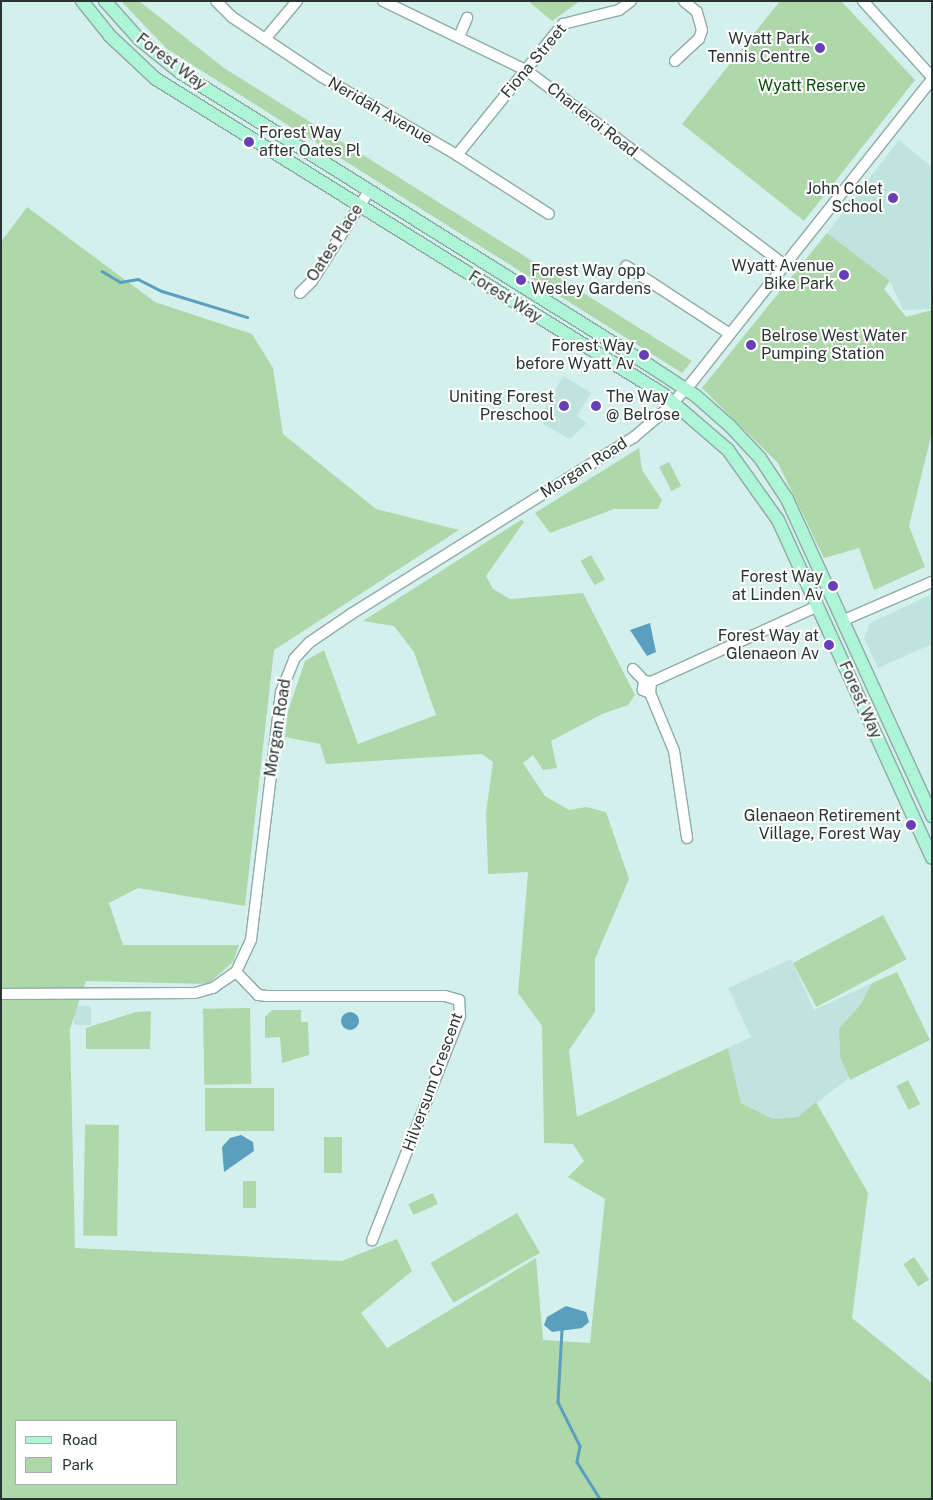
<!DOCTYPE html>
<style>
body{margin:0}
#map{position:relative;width:933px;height:1500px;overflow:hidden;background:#d4f0ec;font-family:"Public Sans",sans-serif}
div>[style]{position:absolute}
.built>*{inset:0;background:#bfe4df;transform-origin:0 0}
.green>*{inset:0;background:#aed8aa;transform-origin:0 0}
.water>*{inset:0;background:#5a9fbe}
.round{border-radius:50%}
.stream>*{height:2.5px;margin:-1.25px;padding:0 1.25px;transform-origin:1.25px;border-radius:1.25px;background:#5a9fbe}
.roads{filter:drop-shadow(1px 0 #8faaa7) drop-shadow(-1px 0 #8faaa7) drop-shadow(0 1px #8faaa7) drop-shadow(0 -1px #8faaa7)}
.minor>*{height:10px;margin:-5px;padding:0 5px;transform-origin:5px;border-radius:5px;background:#fff}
.major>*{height:12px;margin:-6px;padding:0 6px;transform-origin:6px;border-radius:6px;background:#acf5d7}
.dots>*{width:14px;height:14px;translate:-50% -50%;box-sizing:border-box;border:2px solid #fff;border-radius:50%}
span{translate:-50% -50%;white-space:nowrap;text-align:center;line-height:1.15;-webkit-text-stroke:4px #fff;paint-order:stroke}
.poi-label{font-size:16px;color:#293432}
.right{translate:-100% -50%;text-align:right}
.left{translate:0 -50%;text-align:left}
.street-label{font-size:16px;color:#293432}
.park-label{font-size:16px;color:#074a09}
.frame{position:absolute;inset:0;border:2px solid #293432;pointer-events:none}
.legend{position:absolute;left:15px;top:1420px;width:162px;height:65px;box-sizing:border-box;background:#fff;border:1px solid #a9aead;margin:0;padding:6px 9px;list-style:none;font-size:15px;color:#293432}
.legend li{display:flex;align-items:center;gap:10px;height:25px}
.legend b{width:25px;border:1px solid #a9aead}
</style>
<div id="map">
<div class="built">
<i style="clip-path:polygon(899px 140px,932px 167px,930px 309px,903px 310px,890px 281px,827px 233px)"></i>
<i style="clip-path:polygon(563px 376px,591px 393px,577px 416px,587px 423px,570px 439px,544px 425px,541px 416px)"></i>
<i style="clip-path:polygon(932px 594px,932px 644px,878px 668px,864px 638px,870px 623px)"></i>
<i style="clip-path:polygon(791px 959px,814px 1010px,872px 983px,861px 1004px,839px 1029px,840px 1057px,849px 1078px,798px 1117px,773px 1119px,741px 1103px,728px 1048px,751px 1037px,728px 988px)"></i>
<i style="left:74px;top:1006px;width:17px;height:19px"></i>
</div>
<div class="green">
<i style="clip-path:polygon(121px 1px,139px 1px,224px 68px,692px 361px,682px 373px,167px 49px)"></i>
<i style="clip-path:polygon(528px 1px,580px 1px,552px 21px)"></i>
<i style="clip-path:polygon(780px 1px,841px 1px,915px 80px,804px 221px,682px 124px)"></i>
<i style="clip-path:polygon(evenodd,27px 207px,155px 302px,252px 334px,273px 368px,283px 434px,376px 509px,459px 530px,274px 650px,245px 906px,138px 888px,109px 903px,123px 945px,239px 945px,233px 962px,208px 984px,86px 981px,70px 1029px,75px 1248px,342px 1261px,397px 1239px,412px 1271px,361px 1313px,387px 1348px,536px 1258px,543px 1340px,590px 1343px,605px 1199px,568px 1177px,584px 1161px,573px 1144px,544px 1143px,542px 1026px,518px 993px,528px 872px,488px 874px,486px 813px,493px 762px,482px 754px,326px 764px,320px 744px,285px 737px,288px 711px,305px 661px,324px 650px,358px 744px,436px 715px,414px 652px,394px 626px,363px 621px,521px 520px,524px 522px,486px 576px,493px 589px,510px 599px,583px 593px,635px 695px,628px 705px,602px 714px,551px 741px,557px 768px,543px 770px,533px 755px,523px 763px,545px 796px,569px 810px,586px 807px,606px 812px,629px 879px,595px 959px,595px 1012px,569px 1050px,577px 1117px,728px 1048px,741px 1103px,773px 1119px,798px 1117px,816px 1102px,868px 1193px,852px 1318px,932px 1383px,932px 1499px,1px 1499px,1px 242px,27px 207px,16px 1421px,176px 1421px,176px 1484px,16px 1484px,16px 1421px)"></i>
<i style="clip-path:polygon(827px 233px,890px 281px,884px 289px,906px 317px,932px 310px,932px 432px,909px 526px,925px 567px,874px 590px,859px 548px,824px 558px,778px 463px,702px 388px)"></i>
<i style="clip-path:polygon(639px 448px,642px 470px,662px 500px,658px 509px,614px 509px,550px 533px,535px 513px)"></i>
<i style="left:669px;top:462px;width:27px;height:11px;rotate:63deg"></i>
<i style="left:591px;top:555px;width:28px;height:12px;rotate:60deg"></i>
<i style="left:883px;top:915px;width:50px;height:102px;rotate:62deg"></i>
<i style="clip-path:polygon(897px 972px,930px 1040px,850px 1080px,840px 1057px,839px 1029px,861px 1004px,872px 983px)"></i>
<i style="left:250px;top:1008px;width:76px;height:47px;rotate:89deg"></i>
<i style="clip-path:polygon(272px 1010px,301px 1010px,301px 1022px,308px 1022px,309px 1055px,282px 1063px,280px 1037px,265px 1038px,265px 1017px)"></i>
<i style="clip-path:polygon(151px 1011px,150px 1049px,86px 1049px,86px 1028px,136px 1012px)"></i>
<i style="left:908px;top:1080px;width:27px;height:13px;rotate:63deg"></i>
<i style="left:205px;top:1088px;width:69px;height:43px"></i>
<i style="left:119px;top:1125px;width:111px;height:34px;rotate:91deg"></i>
<i style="left:324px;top:1137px;width:18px;height:36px"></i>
<i style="left:243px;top:1181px;width:13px;height:27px"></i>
<i style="left:433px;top:1193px;width:12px;height:27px;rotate:66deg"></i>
<i style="left:517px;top:1213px;width:46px;height:100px;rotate:60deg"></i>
<i style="left:914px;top:1257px;width:27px;height:13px;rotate:56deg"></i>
</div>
<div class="water">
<i style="clip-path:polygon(650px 623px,656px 652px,647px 656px,630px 630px)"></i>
<i class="round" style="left:341px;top:1012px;width:18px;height:18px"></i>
<i style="clip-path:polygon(241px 1135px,253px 1142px,254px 1151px,224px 1172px,222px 1147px,230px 1138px)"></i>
<i style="clip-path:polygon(566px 1306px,586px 1312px,589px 1322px,582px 1328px,552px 1332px,544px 1325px,547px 1317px)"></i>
</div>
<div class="stream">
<i style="left:102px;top:271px;width:21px;rotate:31deg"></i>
<i style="left:120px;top:282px;width:18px;rotate:-9deg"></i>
<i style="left:138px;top:279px;width:27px;rotate:27deg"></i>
<i style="left:162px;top:291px;width:89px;rotate:17deg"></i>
<i style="left:562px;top:1330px;width:72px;rotate:93.2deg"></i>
<i style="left:558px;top:1402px;width:49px;rotate:63.4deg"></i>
<i style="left:580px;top:1446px;width:16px;rotate:101deg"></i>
<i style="left:577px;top:1462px;width:44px;rotate:58.1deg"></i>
</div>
<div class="roads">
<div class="minor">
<i style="left:216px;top:1px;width:23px;rotate:45deg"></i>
<i style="left:232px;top:17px;width:108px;rotate:33.7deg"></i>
<i style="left:322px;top:77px;width:156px;rotate:30deg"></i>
<i style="left:457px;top:155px;width:109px;rotate:32.7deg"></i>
<i style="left:383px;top:1px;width:159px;rotate:25.8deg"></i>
<i style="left:526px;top:70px;width:324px;rotate:37deg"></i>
<i style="left:863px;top:1px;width:103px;rotate:47.8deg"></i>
<i style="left:459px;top:37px;width:21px;rotate:-67deg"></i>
<i style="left:265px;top:39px;width:50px;rotate:-49.9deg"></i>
<i style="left:675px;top:61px;width:33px;rotate:-43deg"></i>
<i style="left:699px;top:39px;width:9px;rotate:-72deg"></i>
<i style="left:702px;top:30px;width:19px;rotate:-106deg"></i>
<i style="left:697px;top:12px;width:17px;rotate:-140deg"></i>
<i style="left:457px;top:155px;width:169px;rotate:-51deg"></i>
<i style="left:563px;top:24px;width:58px;rotate:-14deg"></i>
<i style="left:619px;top:10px;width:15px;rotate:-37deg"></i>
<i style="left:626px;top:266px;width:124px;rotate:33.2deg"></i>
<i style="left:300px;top:293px;width:17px;rotate:-45deg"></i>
<i style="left:312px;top:281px;width:107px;rotate:-57.7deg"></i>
<i style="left:844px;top:620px;width:96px;rotate:-23.4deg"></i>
<i style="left:633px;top:669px;width:16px;rotate:47deg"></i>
<i style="left:644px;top:681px;width:7px;rotate:8deg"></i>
<i style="left:651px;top:682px;width:11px;rotate:95deg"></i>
<i style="left:650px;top:693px;width:8px;rotate:-157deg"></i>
<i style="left:643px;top:690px;width:9px;rotate:-84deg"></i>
<i style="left:651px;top:682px;width:183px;rotate:-24.5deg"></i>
<i style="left:650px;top:693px;width:63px;rotate:67.5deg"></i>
<i style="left:674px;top:751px;width:88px;rotate:81.5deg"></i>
<i style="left:236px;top:972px;width:32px;rotate:46deg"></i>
<i style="left:258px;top:995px;width:9px;rotate:6deg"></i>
<i style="left:267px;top:996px;width:178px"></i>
<i style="left:445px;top:996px;width:15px;rotate:16deg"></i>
<i style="left:459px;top:1000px;width:16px;rotate:86deg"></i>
<i style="left:460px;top:1016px;width:241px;rotate:111.4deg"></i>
<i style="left:1px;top:994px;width:194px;rotate:-0.3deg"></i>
<i style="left:195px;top:993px;width:19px;rotate:-16deg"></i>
<i style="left:213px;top:988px;width:28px;rotate:-35deg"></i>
<i style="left:236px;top:972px;width:35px;rotate:-65deg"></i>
<i style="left:251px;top:940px;width:250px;rotate:-83.1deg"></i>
<i style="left:281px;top:692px;width:35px;rotate:-68deg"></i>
<i style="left:294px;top:659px;width:23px;rotate:-47deg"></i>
<i style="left:310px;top:642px;width:50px;rotate:-34.3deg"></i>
<i style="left:351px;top:614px;width:334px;rotate:-32deg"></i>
<i style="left:634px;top:437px;width:42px;rotate:-40.2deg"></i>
<i style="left:666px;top:410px;width:38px;rotate:-47deg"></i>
<i style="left:692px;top:382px;width:387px;rotate:-51.6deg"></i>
</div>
<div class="major">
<i style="left:82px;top:1px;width:45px;rotate:51.3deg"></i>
<i style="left:110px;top:36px;width:63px;rotate:43.1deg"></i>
<i style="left:156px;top:79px;width:597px;rotate:31.85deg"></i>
<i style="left:663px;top:394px;width:86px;rotate:40.7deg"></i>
<i style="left:728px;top:450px;width:86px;rotate:54.5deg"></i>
<i style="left:778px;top:520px;width:371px;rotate:65.5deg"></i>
<i style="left:105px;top:1px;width:51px;rotate:48.2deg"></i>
<i style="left:139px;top:39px;width:54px;rotate:39deg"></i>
<i style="left:181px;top:73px;width:553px;rotate:31.99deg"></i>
<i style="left:650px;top:366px;width:55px;rotate:33.1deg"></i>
<i style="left:696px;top:396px;width:45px;rotate:41.4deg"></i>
<i style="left:730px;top:426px;width:44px;rotate:46.8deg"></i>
<i style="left:760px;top:458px;width:49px;rotate:56.6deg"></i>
<i style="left:787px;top:499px;width:349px;rotate:65.4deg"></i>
</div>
</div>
<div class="dots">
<i style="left:820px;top:48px;background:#673fb7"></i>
<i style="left:249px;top:142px;background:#673fb7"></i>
<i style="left:893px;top:198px;background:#673fb7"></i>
<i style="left:844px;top:275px;background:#673fb7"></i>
<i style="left:521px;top:280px;background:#673fb7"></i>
<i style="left:751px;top:345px;background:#673fb7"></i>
<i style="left:644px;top:355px;background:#673fb7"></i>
<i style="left:564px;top:406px;background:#673fb7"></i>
<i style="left:596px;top:406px;background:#673fb7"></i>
<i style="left:833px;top:586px;background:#673fb7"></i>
<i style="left:829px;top:645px;background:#673fb7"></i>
<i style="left:911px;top:825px;background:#673fb7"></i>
</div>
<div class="poi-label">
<span class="right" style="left:810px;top:48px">Wyatt Park<br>Tennis Centre</span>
<span class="left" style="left:259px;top:142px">Forest Way<br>after Oates Pl</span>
<span class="right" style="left:883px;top:198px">John Colet<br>School</span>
<span class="right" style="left:834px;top:275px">Wyatt Avenue<br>Bike Park</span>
<span class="left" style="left:531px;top:280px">Forest Way opp<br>Wesley Gardens</span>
<span class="left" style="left:761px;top:345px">Belrose West Water<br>Pumping Station</span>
<span class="right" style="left:634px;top:355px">Forest Way<br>before Wyatt Av</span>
<span class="right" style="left:554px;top:406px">Uniting Forest<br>Preschool</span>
<span class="left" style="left:606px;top:406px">The Way<br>@ Belrose</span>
<span class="right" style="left:823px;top:586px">Forest Way<br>at Linden Av</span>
<span class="right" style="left:819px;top:645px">Forest Way at<br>Glenaeon Av</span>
<span class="right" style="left:901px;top:825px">Glenaeon Retirement<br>Village, Forest Way</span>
</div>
<div class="street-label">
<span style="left:534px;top:61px;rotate:-50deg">Fiona Street</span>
<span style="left:171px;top:62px;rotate:37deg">Forest Way</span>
<span style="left:380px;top:111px;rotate:30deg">Neridah Avenue</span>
<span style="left:592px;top:120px;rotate:38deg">Charleroi Road</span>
<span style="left:335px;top:243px;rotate:-57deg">Oates Place</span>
<span style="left:505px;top:297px;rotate:32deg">Forest Way</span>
<span style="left:584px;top:468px;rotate:-32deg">Morgan Road</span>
<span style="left:860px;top:700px;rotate:66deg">Forest Way</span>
<span style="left:278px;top:728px;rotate:-81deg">Morgan Road</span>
<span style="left:433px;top:1082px;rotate:-70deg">Hilversum Crescent</span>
</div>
<div class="park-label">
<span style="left:812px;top:86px">Wyatt Reserve</span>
</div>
<div class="frame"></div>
<ul class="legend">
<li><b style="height:6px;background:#acf5d7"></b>Road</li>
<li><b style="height:14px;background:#aed8aa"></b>Park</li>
</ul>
</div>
